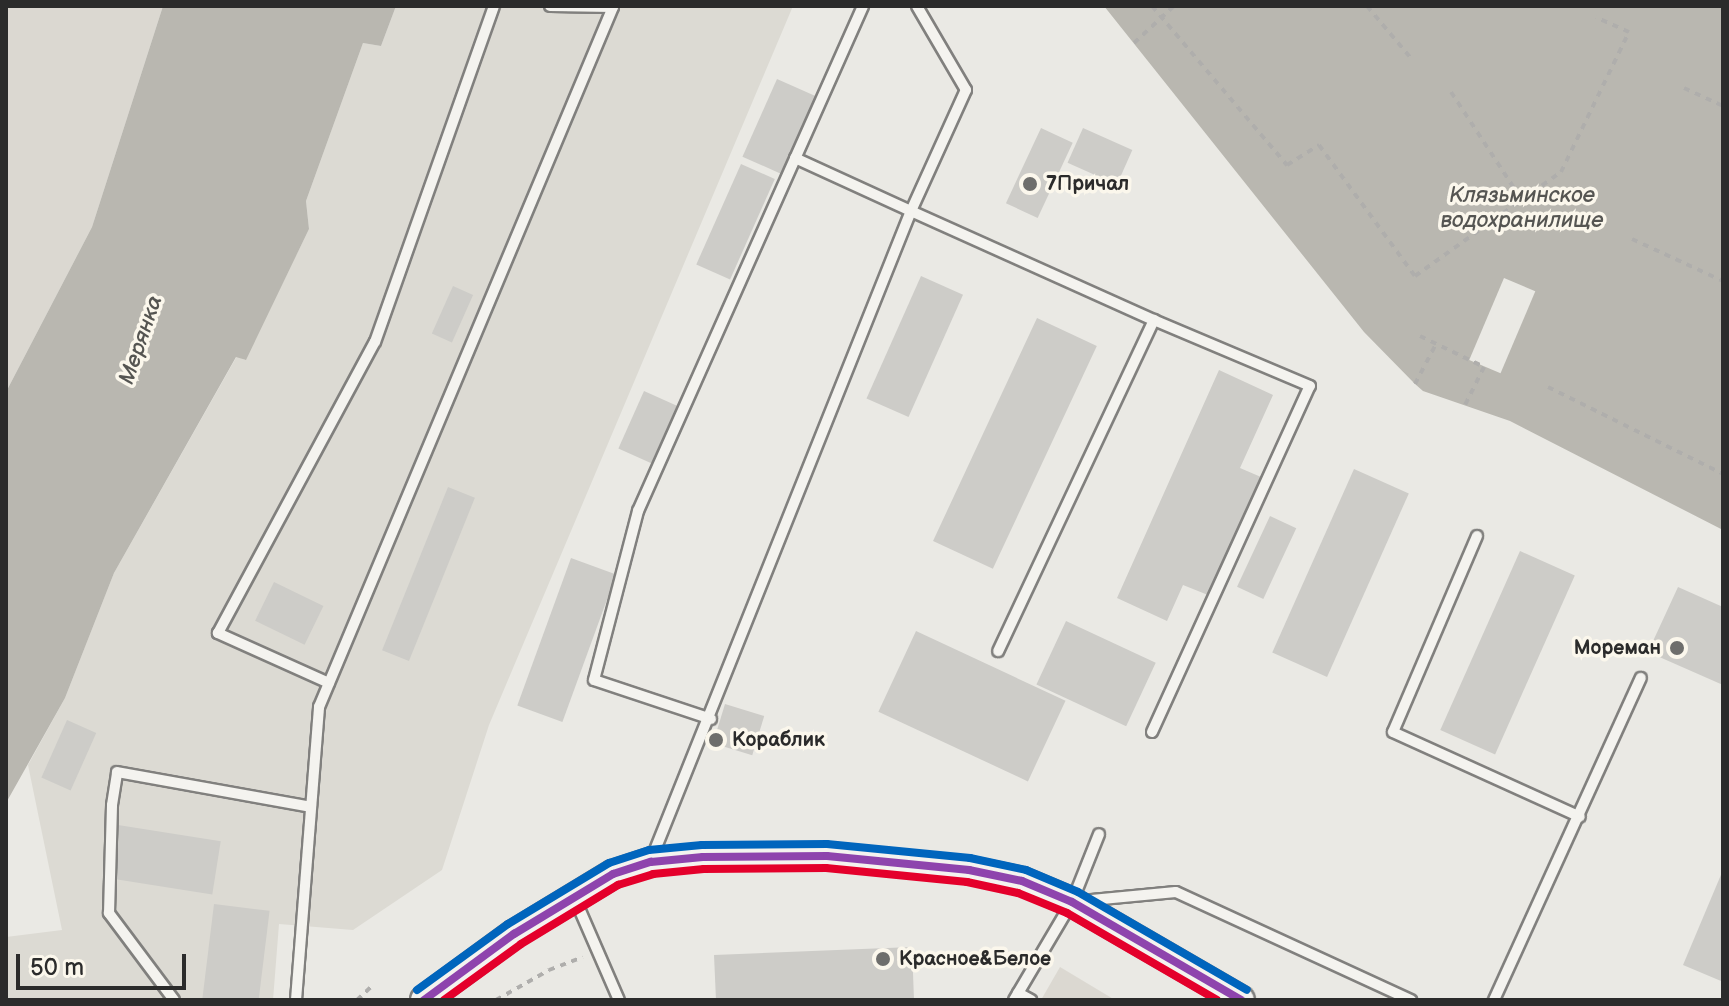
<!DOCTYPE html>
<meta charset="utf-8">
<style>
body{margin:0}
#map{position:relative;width:1729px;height:1006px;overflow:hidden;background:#eae9e4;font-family:"Balsamiq Sans",sans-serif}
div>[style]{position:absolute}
.built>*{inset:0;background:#dcdad3}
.green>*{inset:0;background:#dbd8d1}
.water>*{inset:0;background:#b9b7b0}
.pier>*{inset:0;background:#eae9e4;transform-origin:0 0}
.building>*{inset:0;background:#cdccc8;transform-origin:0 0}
.path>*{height:4px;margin-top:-2px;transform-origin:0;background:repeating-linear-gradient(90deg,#afaeac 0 6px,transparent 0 12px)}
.roads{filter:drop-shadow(2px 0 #81807e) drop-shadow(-2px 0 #81807e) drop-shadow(0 2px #81807e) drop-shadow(0 -2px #81807e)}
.service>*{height:10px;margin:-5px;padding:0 5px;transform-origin:5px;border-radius:5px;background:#f4f3ef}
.tertiary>*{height:26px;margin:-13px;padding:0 13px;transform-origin:13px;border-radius:13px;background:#f4f3ef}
.bus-1>*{height:8px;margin:-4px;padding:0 4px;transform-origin:4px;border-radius:4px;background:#8e44ad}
.bus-2>*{height:8px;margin:-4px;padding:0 4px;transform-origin:4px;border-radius:4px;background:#e4002b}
.bus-3>*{height:8px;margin:-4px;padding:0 4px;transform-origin:4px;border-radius:4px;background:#0065bd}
.dots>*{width:22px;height:22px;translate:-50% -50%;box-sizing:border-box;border:4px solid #fbf7ec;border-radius:50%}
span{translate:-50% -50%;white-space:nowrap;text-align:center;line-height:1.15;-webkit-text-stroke:7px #fbf7ec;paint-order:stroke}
.poi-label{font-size:20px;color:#2b2b2b;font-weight:700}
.left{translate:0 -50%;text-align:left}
.right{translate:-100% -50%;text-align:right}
.water-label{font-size:22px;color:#555552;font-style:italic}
.frame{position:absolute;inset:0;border:8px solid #2b2b2b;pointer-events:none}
.scale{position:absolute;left:16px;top:954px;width:170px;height:36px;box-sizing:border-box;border:4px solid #2b2b2b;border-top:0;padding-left:10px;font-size:24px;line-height:28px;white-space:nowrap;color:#2b2b2b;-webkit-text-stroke:6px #fbf7ec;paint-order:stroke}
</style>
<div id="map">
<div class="built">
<i style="clip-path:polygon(396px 6px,793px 6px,489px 725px,442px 870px,353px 930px,279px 924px,273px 1000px,6px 1000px,6px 937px,62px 930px,28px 765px,65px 698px,114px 573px,237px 356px,245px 360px,309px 229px,306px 201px,363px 43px,381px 46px)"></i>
</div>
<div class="green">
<i style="clip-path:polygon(6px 6px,163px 6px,92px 227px,6px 392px)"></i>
<i style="clip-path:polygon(1060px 967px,1115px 1000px,1041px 1000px)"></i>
</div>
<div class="water">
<i style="clip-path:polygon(163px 6px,396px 6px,381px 46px,363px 43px,306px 201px,309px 229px,246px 360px,236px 357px,114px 573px,65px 698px,6px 803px,6px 392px,92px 227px)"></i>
<i style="clip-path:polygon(1104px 6px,1723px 6px,1723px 530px,1510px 421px,1423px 391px,1415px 384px,1364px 332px)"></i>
</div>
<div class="pier">
<i style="left:1504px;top:278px;width:34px;height:89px;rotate:23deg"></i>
</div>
<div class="building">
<i style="left:777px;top:79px;width:42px;height:85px;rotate:24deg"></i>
<i style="left:1041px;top:128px;width:35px;height:83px;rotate:25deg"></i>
<i style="left:1083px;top:128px;width:54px;height:38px;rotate:24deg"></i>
<i style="left:741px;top:164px;width:37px;height:110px;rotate:24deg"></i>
<i style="left:921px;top:276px;width:46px;height:134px;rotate:24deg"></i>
<i style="left:453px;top:286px;width:22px;height:52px;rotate:24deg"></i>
<i style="left:1037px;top:318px;width:66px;height:246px;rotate:25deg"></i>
<i style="clip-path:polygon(1219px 370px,1273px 395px,1240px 468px,1261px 477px,1208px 595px,1183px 585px,1167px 621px,1117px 598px)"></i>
<i style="left:644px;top:391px;width:36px;height:63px;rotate:24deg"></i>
<i style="left:1354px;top:469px;width:60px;height:201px;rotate:24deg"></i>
<i style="left:448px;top:487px;width:29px;height:176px;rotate:22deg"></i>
<i style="left:1270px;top:516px;width:29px;height:78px;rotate:25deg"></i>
<i style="left:1520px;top:551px;width:60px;height:196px;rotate:24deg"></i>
<i style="left:571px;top:558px;width:48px;height:157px;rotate:20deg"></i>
<i style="left:274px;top:582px;width:55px;height:43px;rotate:26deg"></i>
<i style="clip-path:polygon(1678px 587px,1723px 607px,1723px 685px,1648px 652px)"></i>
<i style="left:1066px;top:621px;width:99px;height:70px;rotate:25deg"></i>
<i style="left:916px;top:631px;width:165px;height:89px;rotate:25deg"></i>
<i style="left:725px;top:704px;width:41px;height:41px;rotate:17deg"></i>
<i style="left:67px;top:720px;width:32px;height:63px;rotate:24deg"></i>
<i style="left:118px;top:825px;width:104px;height:54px;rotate:9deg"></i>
<i style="clip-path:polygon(1723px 870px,1723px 976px,1721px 981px,1683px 965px)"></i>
<i style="left:214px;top:904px;width:56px;height:97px;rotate:7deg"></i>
<i style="clip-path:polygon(912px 947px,914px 1000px,716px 1000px,714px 955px)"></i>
</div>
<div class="path">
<i style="left:1152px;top:6px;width:209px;rotate:49.7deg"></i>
<i style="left:1287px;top:165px;width:38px;rotate:-32deg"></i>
<i style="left:1319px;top:145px;width:162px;rotate:53.8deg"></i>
<i style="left:1415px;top:276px;width:179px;rotate:-35.5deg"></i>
<i style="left:1561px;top:172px;width:156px;rotate:-64.1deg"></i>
<i style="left:1629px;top:32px;width:36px;rotate:-156deg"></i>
<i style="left:1367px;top:6px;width:67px;rotate:49.9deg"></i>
<i style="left:1134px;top:43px;width:54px;rotate:-42.8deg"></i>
<i style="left:1684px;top:88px;width:43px;rotate:24.8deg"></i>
<i style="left:1451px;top:92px;width:129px;rotate:56.7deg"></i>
<i style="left:1632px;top:239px;width:100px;rotate:24.8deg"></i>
<i style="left:1420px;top:336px;width:71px;rotate:25.8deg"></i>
<i style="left:1484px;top:367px;width:42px;rotate:116.6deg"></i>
<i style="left:1415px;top:384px;width:45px;rotate:-62.3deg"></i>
<i style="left:1548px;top:387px;width:195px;rotate:26.4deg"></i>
<i style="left:357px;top:1000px;width:19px;rotate:-43deg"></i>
<i style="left:496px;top:1000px;width:61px;rotate:-29.5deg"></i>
<i style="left:549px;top:970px;width:36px;rotate:-21deg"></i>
</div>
<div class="roads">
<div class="service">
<i style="left:795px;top:158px;width:128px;rotate:24.6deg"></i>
<i style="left:911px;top:211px;width:133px;rotate:-65.6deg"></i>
<i style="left:966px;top:90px;width:97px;rotate:-120.3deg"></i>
<i style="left:1477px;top:536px;width:213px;rotate:113.2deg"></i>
<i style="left:1393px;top:732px;width:205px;rotate:24.4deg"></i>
<i style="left:329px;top:683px;width:122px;rotate:-155.8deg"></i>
<i style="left:218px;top:633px;width:331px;rotate:-61.7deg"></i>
<i style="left:375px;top:342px;width:356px;rotate:-70.5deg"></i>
<i style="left:711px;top:719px;width:123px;rotate:-161.6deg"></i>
<i style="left:594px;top:680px;width:175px;rotate:-75.4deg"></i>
<i style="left:638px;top:511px;width:553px;rotate:-65.98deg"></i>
<i style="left:1152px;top:732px;width:380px;rotate:-65.5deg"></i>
<i style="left:1310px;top:386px;width:169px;rotate:-157.1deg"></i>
<i style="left:651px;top:860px;width:699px;rotate:-68.17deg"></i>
<i style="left:911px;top:211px;width:266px;rotate:24.2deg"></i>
<i style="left:1154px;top:320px;width:366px;rotate:115.2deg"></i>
<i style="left:575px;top:899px;width:110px;rotate:66.5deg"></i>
<i style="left:1081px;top:901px;width:95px;rotate:-5.4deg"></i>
<i style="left:1176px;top:892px;width:259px;rotate:24.7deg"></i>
<i style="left:1018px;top:993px;width:15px;rotate:28deg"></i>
<i style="left:174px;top:1000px;width:109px;rotate:-126.8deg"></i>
<i style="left:109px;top:913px;width:108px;rotate:-88.4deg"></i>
<i style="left:112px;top:805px;width:33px;rotate:-81deg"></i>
<i style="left:117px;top:772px;width:197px;rotate:10.2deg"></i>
<i style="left:296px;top:1000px;width:294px;rotate:-85.5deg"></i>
<i style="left:319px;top:707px;width:759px;rotate:-67.22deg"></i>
<i style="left:613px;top:7px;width:63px;rotate:-179.1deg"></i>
<i style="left:1014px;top:1000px;width:114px;rotate:-59.4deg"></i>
<i style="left:1072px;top:902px;width:73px;rotate:-68.3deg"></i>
<i style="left:1494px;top:1000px;width:354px;rotate:-65.5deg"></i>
</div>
<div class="tertiary">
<i style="left:424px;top:1000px;width:112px;rotate:-36.3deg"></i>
<i style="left:514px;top:934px;width:116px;rotate:-31.2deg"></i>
<i style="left:613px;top:874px;width:40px;rotate:-18deg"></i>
<i style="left:651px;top:862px;width:52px;rotate:-5.5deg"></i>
<i style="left:703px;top:857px;width:124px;rotate:-0.5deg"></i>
<i style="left:827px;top:856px;width:143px;rotate:5.6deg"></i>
<i style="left:969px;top:870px;width:54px;rotate:11.7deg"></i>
<i style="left:1022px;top:881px;width:54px;rotate:22.8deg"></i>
<i style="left:1072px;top:902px;width:195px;rotate:30.1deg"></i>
</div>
</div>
<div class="bus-1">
<i style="left:424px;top:1000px;width:112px;rotate:-36.3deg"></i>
<i style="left:514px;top:934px;width:116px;rotate:-31.2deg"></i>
<i style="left:613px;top:874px;width:40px;rotate:-18deg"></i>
<i style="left:651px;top:862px;width:52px;rotate:-5.5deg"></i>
<i style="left:703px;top:857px;width:124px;rotate:-0.5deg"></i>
<i style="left:827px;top:856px;width:143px;rotate:5.6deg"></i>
<i style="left:969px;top:870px;width:54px;rotate:11.7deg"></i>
<i style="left:1022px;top:881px;width:54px;rotate:22.8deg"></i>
<i style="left:1072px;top:902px;width:195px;rotate:30.1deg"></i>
</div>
<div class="bus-2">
<i style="left:444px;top:1000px;width:95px;rotate:-36deg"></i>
<i style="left:521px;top:944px;width:114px;rotate:-31.3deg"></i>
<i style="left:618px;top:885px;width:37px;rotate:-17deg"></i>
<i style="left:653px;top:874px;width:51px;rotate:-5.6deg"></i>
<i style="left:704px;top:869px;width:122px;rotate:-0.5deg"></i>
<i style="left:826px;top:868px;width:142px;rotate:5.7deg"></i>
<i style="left:967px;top:882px;width:52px;rotate:12.2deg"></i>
<i style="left:1018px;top:893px;width:53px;rotate:22.2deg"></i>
<i style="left:1067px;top:913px;width:173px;rotate:30.1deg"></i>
</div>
<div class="bus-3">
<i style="left:417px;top:990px;width:112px;rotate:-36deg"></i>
<i style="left:508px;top:924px;width:118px;rotate:-31.1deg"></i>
<i style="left:609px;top:863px;width:42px;rotate:-18deg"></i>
<i style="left:649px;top:850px;width:53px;rotate:-5.4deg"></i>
<i style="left:702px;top:845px;width:125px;rotate:-0.5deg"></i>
<i style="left:827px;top:844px;width:144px;rotate:5.6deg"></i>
<i style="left:970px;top:858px;width:57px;rotate:12.1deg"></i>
<i style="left:1026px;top:870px;width:56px;rotate:22.9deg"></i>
<i style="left:1078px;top:892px;width:195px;rotate:30.1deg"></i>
</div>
<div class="dots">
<i style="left:1030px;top:184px;background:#6e6e6c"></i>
<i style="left:1677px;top:648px;background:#6e6e6c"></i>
<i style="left:716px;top:740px;background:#6e6e6c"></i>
<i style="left:883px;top:959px;background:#6e6e6c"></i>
</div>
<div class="poi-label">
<span class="left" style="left:1046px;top:184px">7Причал</span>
<span class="right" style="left:1661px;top:648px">Мореман</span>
<span class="left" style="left:732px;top:740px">Кораблик</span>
<span class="left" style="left:899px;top:959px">Красное&amp;Белое</span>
</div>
<div class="water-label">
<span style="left:1522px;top:208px">Клязьминское<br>водохранилище</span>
<span style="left:141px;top:340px;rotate:-71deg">Мерянка</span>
</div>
<div class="frame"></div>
<div class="scale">50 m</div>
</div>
